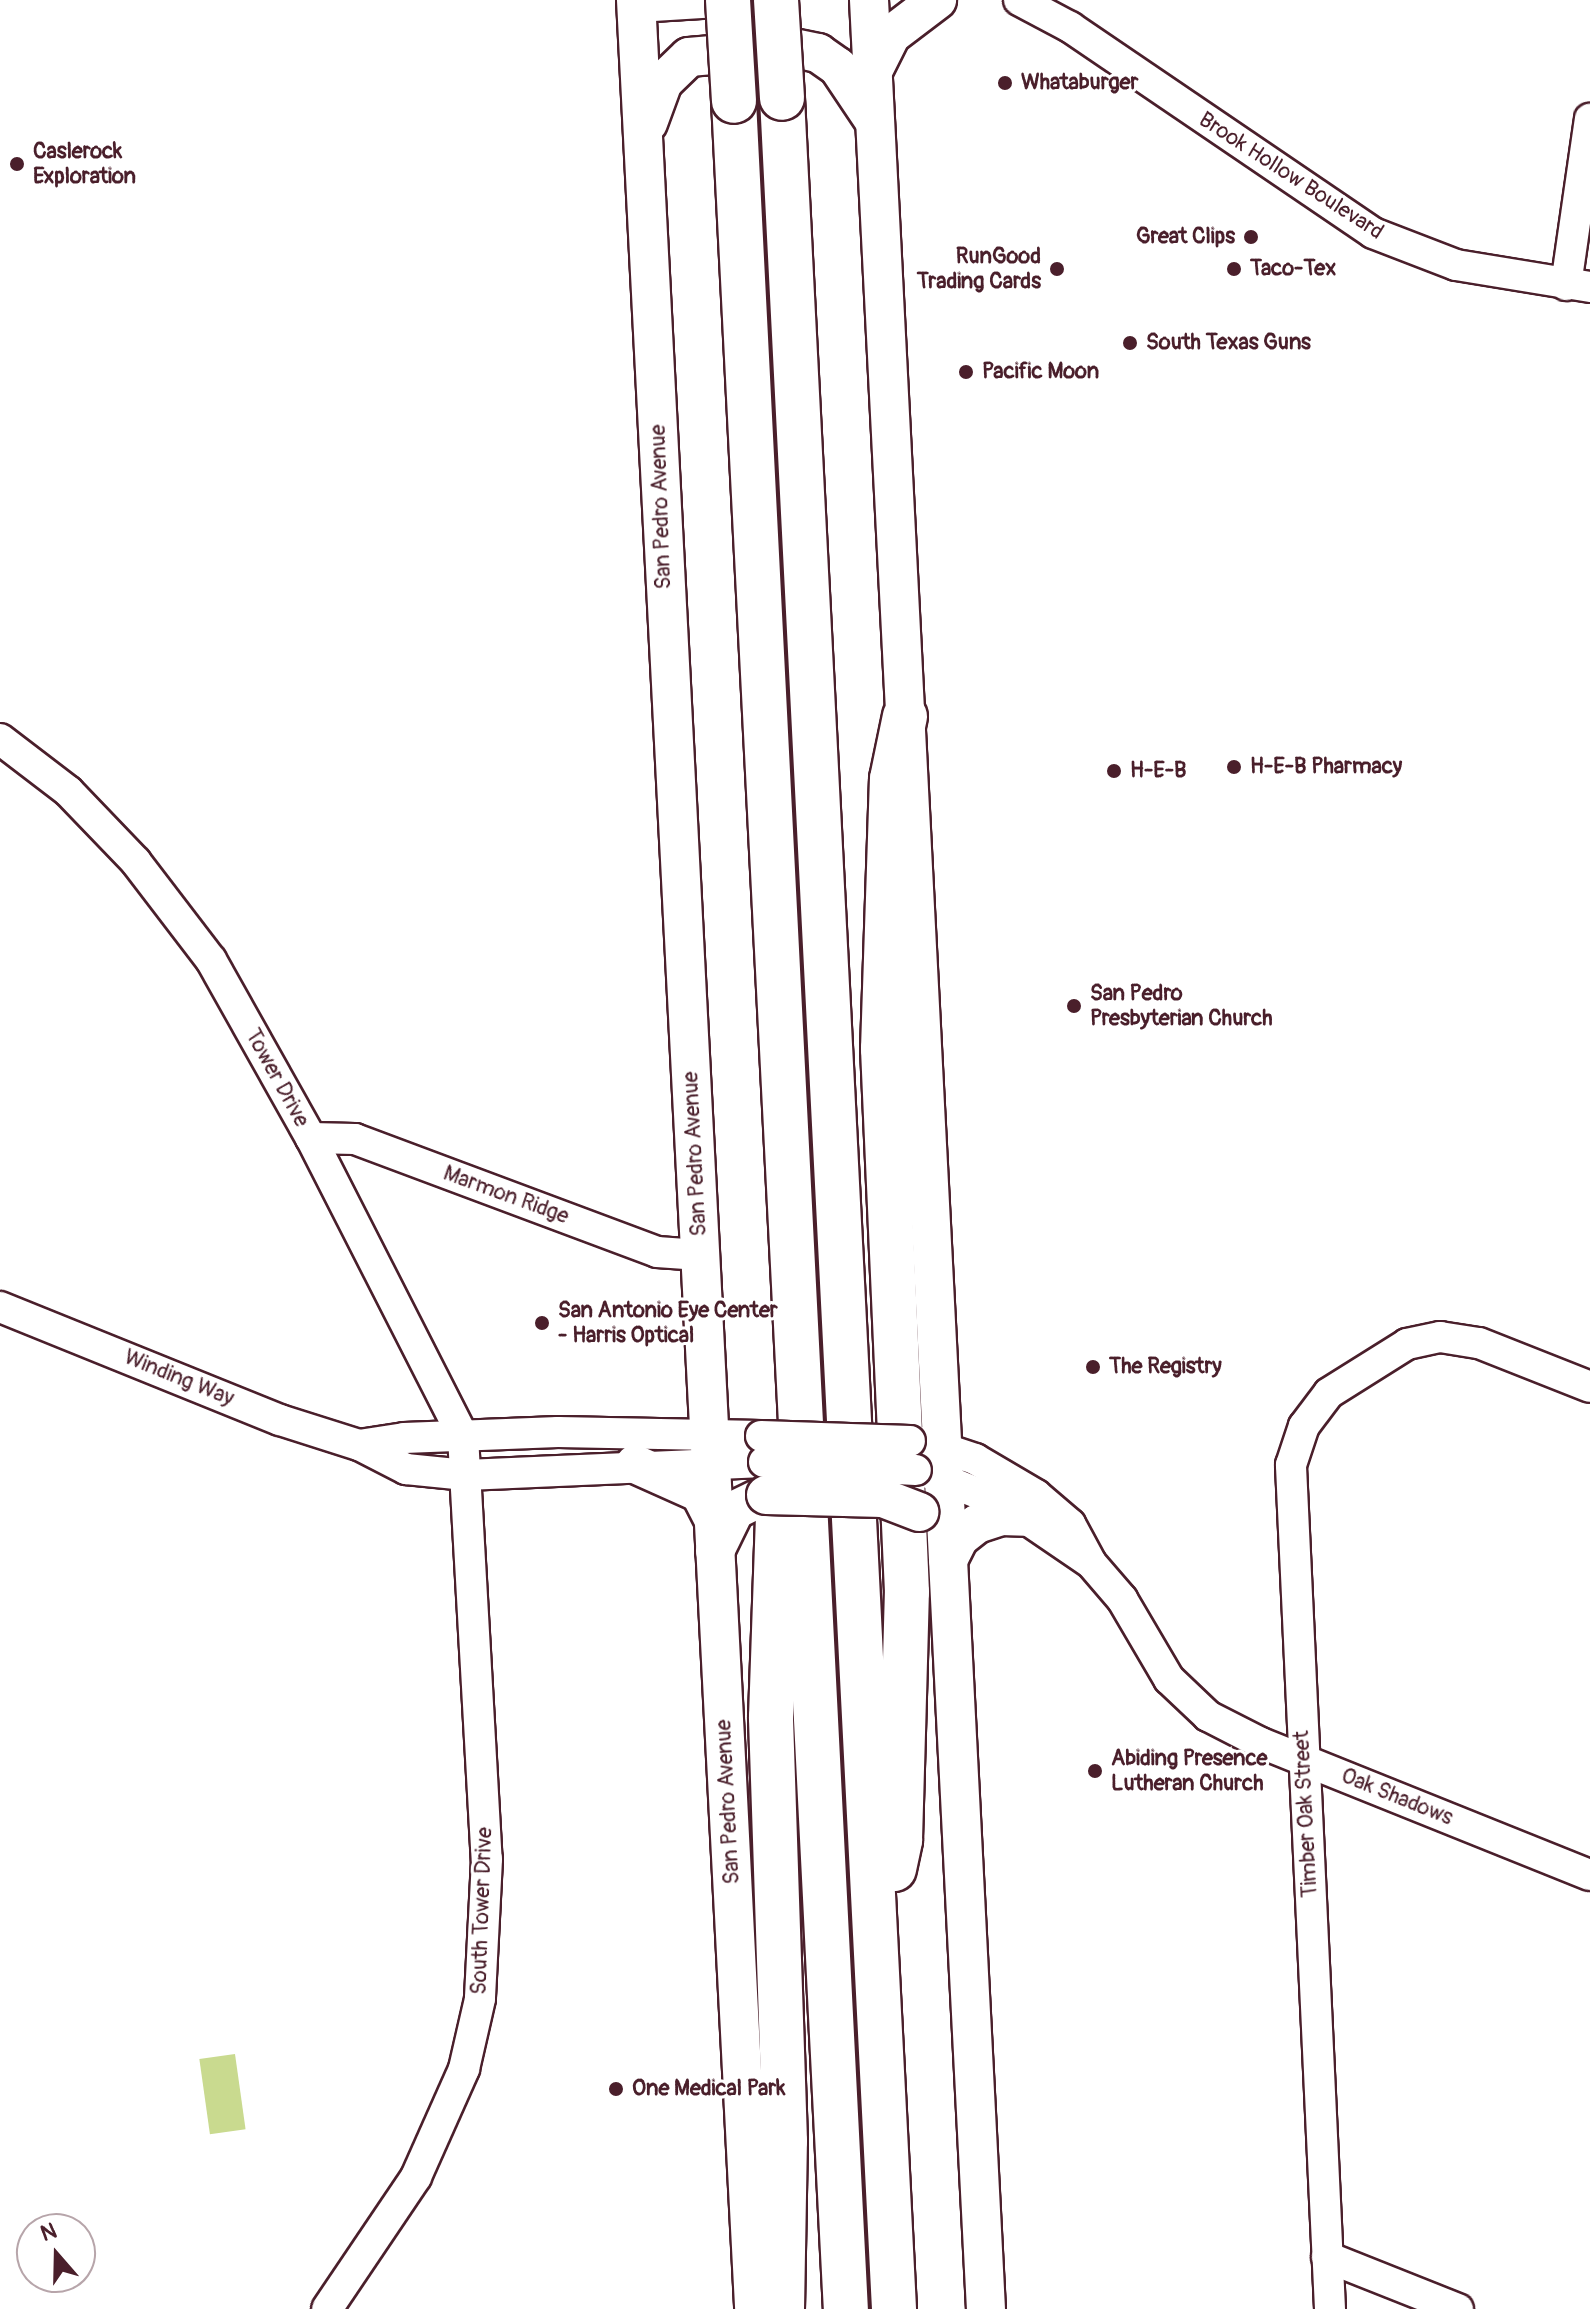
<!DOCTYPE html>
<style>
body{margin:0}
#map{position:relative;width:1590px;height:2309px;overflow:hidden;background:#fff;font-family:Pangolin,sans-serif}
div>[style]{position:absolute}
.green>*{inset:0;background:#c9da8f;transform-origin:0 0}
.roads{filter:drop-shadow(2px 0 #4a1f2b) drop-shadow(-2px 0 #4a1f2b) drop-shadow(0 2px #4a1f2b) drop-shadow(0 -2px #4a1f2b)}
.minor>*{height:30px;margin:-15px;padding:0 15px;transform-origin:15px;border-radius:15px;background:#fff}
.major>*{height:38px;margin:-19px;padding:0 19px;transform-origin:19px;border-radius:19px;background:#fff}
.highway>*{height:44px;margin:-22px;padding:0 22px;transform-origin:22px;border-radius:22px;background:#fff}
.bridges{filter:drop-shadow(2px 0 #4a1f2b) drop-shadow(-2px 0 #4a1f2b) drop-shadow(0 2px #4a1f2b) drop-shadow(0 -2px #4a1f2b)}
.minor-bridge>*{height:30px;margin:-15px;padding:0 15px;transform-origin:15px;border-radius:15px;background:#fff}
.major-bridge>*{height:38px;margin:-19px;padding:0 19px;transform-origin:19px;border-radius:19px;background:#fff}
.highway-bridge>*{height:44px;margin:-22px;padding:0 22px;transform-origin:22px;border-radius:22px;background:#fff}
.dots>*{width:22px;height:22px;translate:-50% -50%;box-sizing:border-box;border:4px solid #fff;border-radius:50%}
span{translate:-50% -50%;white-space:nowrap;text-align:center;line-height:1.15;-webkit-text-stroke:6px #fff;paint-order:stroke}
.poi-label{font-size:22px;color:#4a1f2b;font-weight:700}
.left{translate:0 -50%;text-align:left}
.right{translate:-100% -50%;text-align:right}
.street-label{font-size:22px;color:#4a1f2b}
.north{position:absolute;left:16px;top:2213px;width:80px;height:80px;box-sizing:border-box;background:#fff;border:2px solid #b7a5aa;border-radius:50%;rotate:340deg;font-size:22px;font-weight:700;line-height:32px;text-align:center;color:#4a1f2b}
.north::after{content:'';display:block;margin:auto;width:28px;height:36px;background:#4a1f2b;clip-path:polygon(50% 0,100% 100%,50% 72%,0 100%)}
</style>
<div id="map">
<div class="green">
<i style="left:235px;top:2054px;width:76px;height:36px;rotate:82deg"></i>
</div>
<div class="roads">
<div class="minor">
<i style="left:1019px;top:0;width:58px;rotate:27.9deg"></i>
<i style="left:1070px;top:27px;width:366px;rotate:34.2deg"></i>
<i style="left:1373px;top:233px;width:89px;rotate:21.1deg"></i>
<i style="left:1456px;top:265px;width:136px;rotate:9.3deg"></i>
<i style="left:636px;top:7px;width:115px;rotate:-3.5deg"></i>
<i style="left:1566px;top:285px;width:168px;rotate:-81.8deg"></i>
<i style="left:0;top:739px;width:86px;rotate:37.4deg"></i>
<i style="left:68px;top:791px;width:98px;rotate:46.2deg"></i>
<i style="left:136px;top:862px;width:123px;rotate:52.6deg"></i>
<i style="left:211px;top:960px;width:204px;rotate:60.7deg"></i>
<i style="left:311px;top:1138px;width:335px;rotate:63deg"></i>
<i style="left:463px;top:1436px;width:424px;rotate:86.8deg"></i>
<i style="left:487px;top:1859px;width:140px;rotate:92.9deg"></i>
<i style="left:480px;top:1999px;width:72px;rotate:102.9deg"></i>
<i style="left:464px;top:2069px;width:118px;rotate:114deg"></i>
<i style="left:416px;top:2177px;width:159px;rotate:124deg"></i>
<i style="left:311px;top:1138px;width:44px;rotate:1.3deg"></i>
<i style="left:355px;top:1139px;width:322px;rotate:20.5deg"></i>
<i style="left:657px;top:1252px;width:43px;rotate:4deg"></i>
<i style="left:0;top:1307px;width:302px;rotate:22deg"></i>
<i style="left:280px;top:1420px;width:83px;rotate:17.6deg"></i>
<i style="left:359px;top:1445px;width:53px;rotate:27.1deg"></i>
<i style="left:406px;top:1469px;width:60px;rotate:5.7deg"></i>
<i style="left:466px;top:1475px;width:298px;rotate:-2.5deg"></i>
<i style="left:924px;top:1442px;width:54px;rotate:18.4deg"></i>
<i style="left:975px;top:1459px;width:71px;rotate:30.5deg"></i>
<i style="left:1036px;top:1495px;width:45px;rotate:40.5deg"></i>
<i style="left:1070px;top:1524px;width:42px;rotate:61.6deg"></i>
<i style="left:359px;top:1445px;width:46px;rotate:-8.8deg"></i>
<i style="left:404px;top:1438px;width:154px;rotate:-2.2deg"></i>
<i style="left:558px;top:1432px;width:203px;rotate:1.1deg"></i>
<i style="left:926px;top:1472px;width:87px;rotate:22.4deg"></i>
<i style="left:1006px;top:1505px;width:103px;rotate:34.3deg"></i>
<i style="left:1091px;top:1563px;width:48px;rotate:49.3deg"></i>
<i style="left:1122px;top:1599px;width:93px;rotate:59.6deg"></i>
<i style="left:1169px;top:1679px;width:54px;rotate:43.5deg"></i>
<i style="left:1208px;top:1716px;width:59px;rotate:27deg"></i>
<i style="left:1261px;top:1743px;width:354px;rotate:21.9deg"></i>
<i style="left:1327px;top:2257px;width:141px;rotate:21.7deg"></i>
<i style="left:1330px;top:2309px;width:845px;rotate:-92.65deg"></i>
<i style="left:1291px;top:1465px;width:41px;rotate:-71.6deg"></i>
<i style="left:1304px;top:1426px;width:41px;rotate:-52.9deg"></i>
<i style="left:1329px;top:1393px;width:92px;rotate:-32.1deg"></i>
<i style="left:1407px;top:1344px;width:34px;rotate:-12deg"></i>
<i style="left:1440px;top:1337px;width:39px;rotate:9deg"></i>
<i style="left:1479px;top:1343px;width:119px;rotate:21.6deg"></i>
</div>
<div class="major">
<i style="left:636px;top:0;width:2312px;rotate:87.07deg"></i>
<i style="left:869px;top:0;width:2312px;rotate:87.1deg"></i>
<i style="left:873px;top:71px;width:40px;rotate:-63.4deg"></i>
<i style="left:891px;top:35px;width:58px;rotate:-37.3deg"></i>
<i style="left:648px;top:123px;width:44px;rotate:-69.9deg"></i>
<i style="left:663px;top:82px;width:36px;rotate:-44deg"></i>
<i style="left:689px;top:57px;width:105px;rotate:-4.9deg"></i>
<i style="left:794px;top:48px;width:25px;rotate:12deg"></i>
<i style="left:818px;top:53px;width:24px;rotate:35deg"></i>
<i style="left:838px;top:67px;width:63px;rotate:56.1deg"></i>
<i style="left:635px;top:1464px;width:71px;rotate:24deg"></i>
<i style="left:700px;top:1493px;width:28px;rotate:63deg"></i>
<i style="left:715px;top:1551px;width:46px;rotate:-64deg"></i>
<i style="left:735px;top:1510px;width:34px;rotate:-26deg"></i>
<i style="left:948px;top:1560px;width:25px;rotate:-63deg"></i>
<i style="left:959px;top:1538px;width:23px;rotate:-38deg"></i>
<i style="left:977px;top:1524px;width:25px;rotate:-18deg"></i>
<i style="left:1001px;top:1516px;width:25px;rotate:2deg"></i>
</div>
<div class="highway">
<i style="left:782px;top:98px;width:2214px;rotate:87.1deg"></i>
<i style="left:734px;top:101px;width:2211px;rotate:87.1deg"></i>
<i style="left:894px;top:1869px;width:30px;rotate:-78deg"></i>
<i style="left:900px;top:1840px;width:248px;rotate:-88.4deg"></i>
<i style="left:907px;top:1592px;width:544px;rotate:-92.53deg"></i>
<i style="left:883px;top:1049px;width:270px;rotate:-88.1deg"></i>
<i style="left:892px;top:779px;width:64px;rotate:-78.3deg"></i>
<i style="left:782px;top:2309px;width:168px;rotate:-89deg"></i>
<i style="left:785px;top:2141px;width:424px;rotate:-91.9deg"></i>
<i style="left:771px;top:1717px;width:201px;rotate:-88deg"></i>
<i style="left:778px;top:1516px;width:24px;rotate:-60deg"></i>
</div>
</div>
<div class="bridges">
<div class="minor-bridge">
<i style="left:761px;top:1436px;width:149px;rotate:1.9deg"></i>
<i style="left:764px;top:1462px;width:152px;rotate:3deg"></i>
</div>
<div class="major-bridge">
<i style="left:766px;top:1495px;width:117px;rotate:1.5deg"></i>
<i style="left:883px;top:1498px;width:39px;rotate:21deg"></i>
</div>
<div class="highway-bridge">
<i style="left:728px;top:0;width:101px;rotate:86.6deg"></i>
<i style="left:776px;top:0;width:98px;rotate:86.5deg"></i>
</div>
</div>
<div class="dots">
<i style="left:1005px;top:83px;background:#4a1f2b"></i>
<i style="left:17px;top:164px;background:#4a1f2b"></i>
<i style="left:1251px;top:237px;background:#4a1f2b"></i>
<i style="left:1057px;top:269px;background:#4a1f2b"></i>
<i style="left:1234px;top:269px;background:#4a1f2b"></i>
<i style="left:1130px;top:343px;background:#4a1f2b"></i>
<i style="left:966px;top:372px;background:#4a1f2b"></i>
<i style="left:1234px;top:767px;background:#4a1f2b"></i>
<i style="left:1114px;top:771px;background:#4a1f2b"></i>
<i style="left:1074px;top:1006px;background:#4a1f2b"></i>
<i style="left:542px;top:1323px;background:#4a1f2b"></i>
<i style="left:1093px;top:1367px;background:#4a1f2b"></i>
<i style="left:1095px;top:1771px;background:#4a1f2b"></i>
<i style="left:616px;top:2089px;background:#4a1f2b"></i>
</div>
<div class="poi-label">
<span class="left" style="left:1021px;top:83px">Whataburger</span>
<span class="left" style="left:33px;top:164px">Caslerock<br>Exploration</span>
<span class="right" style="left:1235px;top:237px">Great Clips</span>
<span class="right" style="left:1041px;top:269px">RunGood<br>Trading Cards</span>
<span class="left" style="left:1250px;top:269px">Taco-Tex</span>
<span class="left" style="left:1146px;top:343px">South Texas Guns</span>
<span class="left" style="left:982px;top:372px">Pacific Moon</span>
<span class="left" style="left:1250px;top:767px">H-E-B Pharmacy</span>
<span class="left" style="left:1130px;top:771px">H-E-B</span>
<span class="left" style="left:1090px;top:1006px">San Pedro<br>Presbyterian Church</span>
<span class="left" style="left:558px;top:1323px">San Antonio Eye Center<br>- Harris Optical</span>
<span class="left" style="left:1109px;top:1367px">The Registry</span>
<span class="left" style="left:1111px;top:1771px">Abiding Presence<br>Lutheran Church</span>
<span class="left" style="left:632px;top:2089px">One Medical Park</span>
</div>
<div class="street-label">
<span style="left:1291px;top:176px;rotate:33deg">Brook Hollow Boulevard</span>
<span style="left:661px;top:507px;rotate:-92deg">San Pedro Avenue</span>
<span style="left:277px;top:1078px;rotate:61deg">Tower Drive</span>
<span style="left:695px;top:1154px;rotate:-93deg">San Pedro Avenue</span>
<span style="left:506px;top:1195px;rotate:20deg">Marmon Ridge</span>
<span style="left:179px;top:1378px;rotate:22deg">Winding Way</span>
<span style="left:1397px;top:1797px;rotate:22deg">Oak Shadows</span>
<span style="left:728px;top:1802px;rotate:-93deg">San Pedro Avenue</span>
<span style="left:1306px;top:1814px;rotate:-93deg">Timber Oak Street</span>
<span style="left:482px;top:1911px;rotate:-88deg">South Tower Drive</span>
</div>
<div class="north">N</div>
</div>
